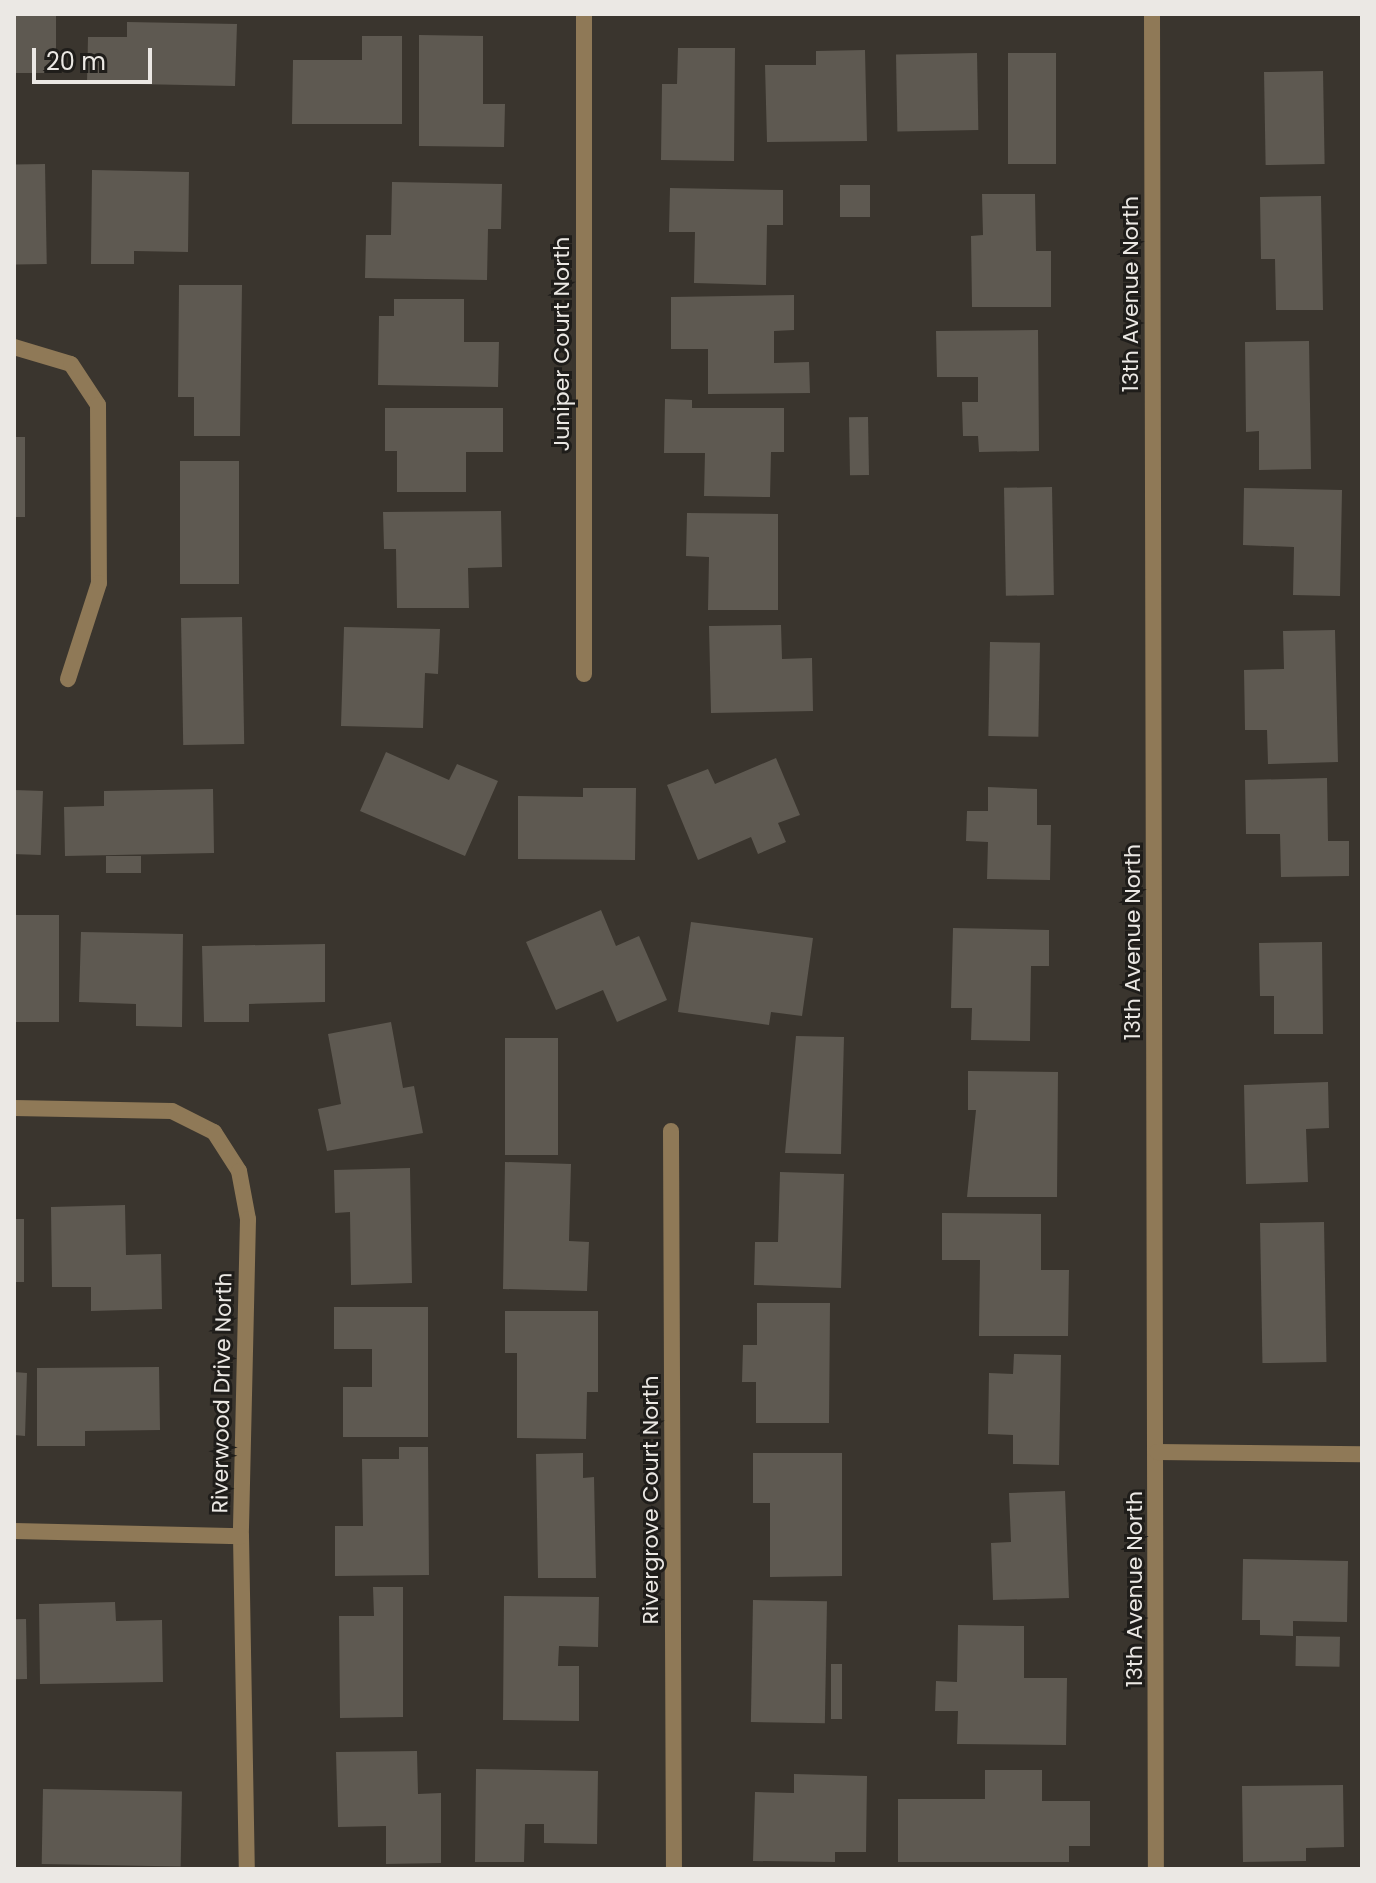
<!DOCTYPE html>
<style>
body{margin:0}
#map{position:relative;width:1376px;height:1883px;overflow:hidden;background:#3a352e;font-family:Poppins,sans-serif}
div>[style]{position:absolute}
.building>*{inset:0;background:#5e5951;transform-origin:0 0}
.minor>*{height:16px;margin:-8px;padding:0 8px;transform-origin:8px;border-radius:8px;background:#8f7957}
span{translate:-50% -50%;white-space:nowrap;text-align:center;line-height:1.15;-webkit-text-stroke:6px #1f1d1a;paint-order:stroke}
.street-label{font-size:22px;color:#ebe8e4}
.frame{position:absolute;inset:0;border:16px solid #ebe8e4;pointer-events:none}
.scale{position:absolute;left:32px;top:48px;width:120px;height:36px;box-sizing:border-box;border:4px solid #ebe8e4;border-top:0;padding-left:10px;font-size:24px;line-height:28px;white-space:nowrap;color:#ebe8e4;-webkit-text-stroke:6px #1f1d1a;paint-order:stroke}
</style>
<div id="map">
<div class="building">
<i style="left:14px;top:14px;width:42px;height:59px"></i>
<i style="clip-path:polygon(127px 22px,237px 24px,235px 86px,87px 83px,88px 37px,127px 37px)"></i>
<i style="clip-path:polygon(419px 35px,483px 36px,483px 104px,505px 104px,504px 147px,419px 146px)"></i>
<i style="clip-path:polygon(362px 36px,402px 36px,402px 124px,292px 124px,293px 60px,362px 60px)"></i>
<i style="clip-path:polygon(678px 48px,735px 48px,734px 161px,661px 160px,662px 84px,677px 84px)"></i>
<i style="clip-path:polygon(865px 50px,867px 141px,767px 142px,765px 65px,816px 65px,816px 51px)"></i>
<i style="left:977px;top:53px;width:77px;height:81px;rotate:89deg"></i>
<i style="left:1008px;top:53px;width:48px;height:111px"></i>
<i style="left:1323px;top:71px;width:93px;height:59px;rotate:89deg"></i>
<i style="left:45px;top:164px;width:100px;height:31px;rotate:89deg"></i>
<i style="clip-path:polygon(92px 170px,189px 172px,188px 252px,134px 251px,134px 264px,91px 264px)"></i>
<i style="clip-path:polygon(392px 182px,502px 184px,501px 229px,488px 229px,487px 280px,365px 278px,366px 235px,391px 235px)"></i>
<i style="left:840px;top:185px;width:30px;height:32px"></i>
<i style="clip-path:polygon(670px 188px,783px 190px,783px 225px,767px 225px,766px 285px,694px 283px,695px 232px,669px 232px)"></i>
<i style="clip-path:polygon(982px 194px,1035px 194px,1036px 251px,1051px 251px,1051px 307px,972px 307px,971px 236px,983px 235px)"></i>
<i style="clip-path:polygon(1321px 196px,1323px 310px,1276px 310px,1275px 259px,1261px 259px,1260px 197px)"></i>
<i style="clip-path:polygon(179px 285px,242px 285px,240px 436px,194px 436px,194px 397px,178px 397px)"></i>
<i style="clip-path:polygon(794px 295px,794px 330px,774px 331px,774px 363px,809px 362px,810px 393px,708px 394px,708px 349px,671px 349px,671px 297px)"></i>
<i style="clip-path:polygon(394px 299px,464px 299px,464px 342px,499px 342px,498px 387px,378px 385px,379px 316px,394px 316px)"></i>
<i style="clip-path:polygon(1038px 330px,1039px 451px,979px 452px,978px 436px,963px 436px,962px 402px,978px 402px,978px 377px,937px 377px,936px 331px)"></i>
<i style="clip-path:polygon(1309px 341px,1311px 469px,1259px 470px,1259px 431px,1246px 432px,1245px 342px)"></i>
<i style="clip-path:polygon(665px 399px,692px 400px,692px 408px,784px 408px,784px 452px,771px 452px,770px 497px,704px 496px,705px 453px,664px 453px)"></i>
<i style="clip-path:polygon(385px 408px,503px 408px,503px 452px,466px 452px,466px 492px,397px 492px,397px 451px,385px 451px)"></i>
<i style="left:868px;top:417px;width:58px;height:19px;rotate:89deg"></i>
<i style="left:14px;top:437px;width:11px;height:80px"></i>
<i style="left:180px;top:461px;width:59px;height:123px"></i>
<i style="left:1052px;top:487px;width:108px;height:48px;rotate:89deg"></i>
<i style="clip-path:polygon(1244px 488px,1342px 490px,1340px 596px,1293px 595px,1294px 547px,1243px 545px)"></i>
<i style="clip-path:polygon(501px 511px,502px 567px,468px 568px,469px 608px,397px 608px,396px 549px,384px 549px,383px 512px)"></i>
<i style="clip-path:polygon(687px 513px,778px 514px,778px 610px,708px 610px,709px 557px,686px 556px)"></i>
<i style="left:242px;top:617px;width:127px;height:61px;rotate:89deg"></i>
<i style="clip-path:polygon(781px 625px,782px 659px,812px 658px,813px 711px,711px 713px,709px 626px)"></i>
<i style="clip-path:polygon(344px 627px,440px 629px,438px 674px,425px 673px,423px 728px,341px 726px)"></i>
<i style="clip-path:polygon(1335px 630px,1338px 762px,1268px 764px,1267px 730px,1245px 730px,1244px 670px,1284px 669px,1283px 631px)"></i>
<i style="left:990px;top:642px;width:50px;height:94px;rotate:1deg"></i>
<i style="clip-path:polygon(386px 752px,449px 780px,457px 764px,498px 781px,465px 856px,360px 811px)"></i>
<i style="clip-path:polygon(776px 758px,800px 815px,778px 823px,786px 842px,758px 854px,751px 837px,698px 860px,667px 785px,708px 769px,715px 784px)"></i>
<i style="clip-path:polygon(1327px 778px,1328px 841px,1349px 841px,1349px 876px,1281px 877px,1280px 834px,1246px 834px,1245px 780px)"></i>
<i style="clip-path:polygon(988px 787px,1037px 789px,1037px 825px,1051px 825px,1050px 880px,987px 879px,988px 842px,966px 841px,967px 811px,988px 811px)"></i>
<i style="clip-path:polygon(583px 788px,636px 788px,635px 860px,518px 859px,518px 796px,583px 797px)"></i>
<i style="clip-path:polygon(213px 789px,214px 853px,65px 856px,64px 807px,104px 806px,104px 791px)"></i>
<i style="left:14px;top:790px;width:29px;height:64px;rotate:2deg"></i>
<i style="left:106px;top:856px;width:35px;height:17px"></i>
<i style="clip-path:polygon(601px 910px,616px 946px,639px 936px,667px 1000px,617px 1022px,603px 990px,556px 1010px,526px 942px)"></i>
<i style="left:16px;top:915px;width:43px;height:107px"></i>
<i style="clip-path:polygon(691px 922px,813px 938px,802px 1016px,771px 1012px,769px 1025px,678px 1012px)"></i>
<i style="clip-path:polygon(953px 928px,1049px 930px,1049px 966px,1031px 966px,1030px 1041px,971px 1040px,972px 1008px,951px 1008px)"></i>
<i style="clip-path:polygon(81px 932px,183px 934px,182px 1027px,136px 1026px,136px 1004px,79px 1002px)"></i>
<i style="clip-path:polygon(1322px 942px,1323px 1034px,1274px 1034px,1274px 996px,1260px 996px,1259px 943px)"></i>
<i style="clip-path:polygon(325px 944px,325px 1002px,249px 1004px,249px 1022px,204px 1022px,202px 946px)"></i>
<i style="clip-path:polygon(391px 1022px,403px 1088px,414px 1086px,423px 1133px,327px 1151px,318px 1109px,341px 1104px,328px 1034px)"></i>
<i style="clip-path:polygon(796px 1036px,844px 1037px,841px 1154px,785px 1153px)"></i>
<i style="left:505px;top:1038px;width:53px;height:117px"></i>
<i style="clip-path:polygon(968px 1071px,1058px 1072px,1057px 1197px,967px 1197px,976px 1110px,968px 1110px)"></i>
<i style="clip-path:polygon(1328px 1082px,1329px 1128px,1306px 1129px,1308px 1182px,1246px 1184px,1244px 1085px)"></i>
<i style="clip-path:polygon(505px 1162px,571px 1164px,569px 1241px,589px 1242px,587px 1291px,503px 1289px)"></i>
<i style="clip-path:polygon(410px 1168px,412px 1283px,351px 1285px,350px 1212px,335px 1213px,334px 1170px)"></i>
<i style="clip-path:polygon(780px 1172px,844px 1174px,841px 1288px,754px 1285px,755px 1242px,778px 1242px)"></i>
<i style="clip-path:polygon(125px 1205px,126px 1255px,161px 1254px,162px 1309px,91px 1311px,91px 1287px,52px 1287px,51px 1207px)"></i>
<i style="clip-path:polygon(942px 1213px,1041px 1214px,1041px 1270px,1069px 1270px,1068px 1336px,979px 1336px,980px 1260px,942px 1260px)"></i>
<i style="left:14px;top:1219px;width:10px;height:63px"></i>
<i style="left:1324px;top:1222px;width:140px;height:64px;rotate:89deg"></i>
<i style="clip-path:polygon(757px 1303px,830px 1303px,829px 1423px,756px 1423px,756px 1382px,742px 1382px,743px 1345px,757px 1345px)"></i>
<i style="clip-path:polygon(334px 1307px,428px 1307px,428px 1437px,343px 1437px,343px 1387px,372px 1387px,372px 1349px,334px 1349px)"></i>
<i style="clip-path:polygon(505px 1311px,598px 1311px,598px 1392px,587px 1392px,586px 1439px,517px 1438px,517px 1353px,505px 1353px)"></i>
<i style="clip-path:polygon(1014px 1354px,1061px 1355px,1059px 1465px,1013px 1464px,1013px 1435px,988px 1434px,989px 1373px,1013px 1374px)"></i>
<i style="clip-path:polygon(159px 1367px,160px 1430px,85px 1431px,85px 1446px,37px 1446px,37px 1368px)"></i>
<i style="clip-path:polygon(14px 1372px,27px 1373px,25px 1436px,14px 1435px)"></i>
<i style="clip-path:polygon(399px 1447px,428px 1447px,429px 1575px,335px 1576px,335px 1526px,363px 1526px,362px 1459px,399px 1459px)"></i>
<i style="clip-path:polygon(583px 1453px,583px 1478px,594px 1477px,596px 1578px,538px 1578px,536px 1454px)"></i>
<i style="clip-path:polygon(753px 1453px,842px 1453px,842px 1576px,770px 1577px,770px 1503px,753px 1503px)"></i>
<i style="clip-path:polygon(1065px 1491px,1069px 1598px,993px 1600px,991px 1543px,1011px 1542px,1009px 1493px)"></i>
<i style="clip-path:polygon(1243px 1559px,1348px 1561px,1347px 1622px,1293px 1621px,1293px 1636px,1260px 1635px,1260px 1620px,1242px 1620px)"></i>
<i style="clip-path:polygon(373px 1587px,403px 1587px,403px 1717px,340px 1718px,339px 1616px,374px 1616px)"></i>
<i style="clip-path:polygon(504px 1596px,599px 1597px,598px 1647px,559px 1646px,558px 1666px,579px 1666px,579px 1721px,503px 1720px)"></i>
<i style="left:753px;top:1600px;width:74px;height:122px;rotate:1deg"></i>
<i style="clip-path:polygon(115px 1602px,116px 1621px,162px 1620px,163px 1682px,40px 1684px,39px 1604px)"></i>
<i style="left:26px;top:1619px;width:60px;height:12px;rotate:89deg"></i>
<i style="clip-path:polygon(958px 1625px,1024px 1626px,1024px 1678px,1067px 1678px,1066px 1745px,957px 1744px,958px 1711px,935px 1711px,936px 1681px,957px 1682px)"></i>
<i style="left:1296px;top:1636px;width:44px;height:30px;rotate:1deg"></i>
<i style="left:831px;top:1664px;width:11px;height:55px"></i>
<i style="clip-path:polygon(417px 1751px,418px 1794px,441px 1793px,441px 1863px,386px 1864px,386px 1826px,338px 1827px,336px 1752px)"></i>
<i style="clip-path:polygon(476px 1769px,598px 1771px,597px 1844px,544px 1843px,544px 1824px,525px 1824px,524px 1862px,475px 1862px)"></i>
<i style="clip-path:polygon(985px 1770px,1042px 1770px,1042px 1801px,1090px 1801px,1090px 1846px,1069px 1846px,1069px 1862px,898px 1862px,898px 1799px,985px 1799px)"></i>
<i style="clip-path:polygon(794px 1774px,867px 1776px,866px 1852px,835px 1852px,835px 1862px,753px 1861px,755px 1792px,794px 1793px)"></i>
<i style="clip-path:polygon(1343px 1785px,1344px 1847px,1306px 1848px,1306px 1861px,1243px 1862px,1242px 1786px)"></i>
<i style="left:43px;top:1789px;width:139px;height:75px;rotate:1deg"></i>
</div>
<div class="minor">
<i style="left:584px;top:14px;width:660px;rotate:90deg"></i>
<i style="left:1152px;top:14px;width:1855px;rotate:89.88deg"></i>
<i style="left:14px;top:347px;width:59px;rotate:16.6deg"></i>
<i style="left:71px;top:364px;width:49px;rotate:56.6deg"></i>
<i style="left:98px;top:405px;width:178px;rotate:89.7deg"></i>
<i style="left:99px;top:583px;width:101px;rotate:107.9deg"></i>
<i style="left:14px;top:1108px;width:158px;rotate:1.1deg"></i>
<i style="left:172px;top:1111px;width:47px;rotate:26.6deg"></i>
<i style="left:214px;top:1132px;width:46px;rotate:57.3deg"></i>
<i style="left:239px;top:1171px;width:49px;rotate:79.4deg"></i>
<i style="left:248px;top:1219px;width:317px;rotate:91.3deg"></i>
<i style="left:241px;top:1536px;width:333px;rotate:89deg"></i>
<i style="left:671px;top:1131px;width:738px;rotate:89.77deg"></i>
<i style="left:1157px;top:1452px;width:205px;rotate:0.6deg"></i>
<i style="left:14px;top:1531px;width:227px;rotate:1.3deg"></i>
</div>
<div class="street-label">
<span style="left:1131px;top:294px;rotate:-90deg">13th Avenue North</span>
<span style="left:562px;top:344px;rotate:-90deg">Juniper Court North</span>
<span style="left:1133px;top:942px;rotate:-90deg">13th Avenue North</span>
<span style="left:222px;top:1393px;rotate:-89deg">Riverwood Drive North</span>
<span style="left:651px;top:1500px;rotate:-90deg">Rivergrove Court North</span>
<span style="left:1135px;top:1589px;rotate:-90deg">13th Avenue North</span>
</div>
<div class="frame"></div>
<div class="scale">20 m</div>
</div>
